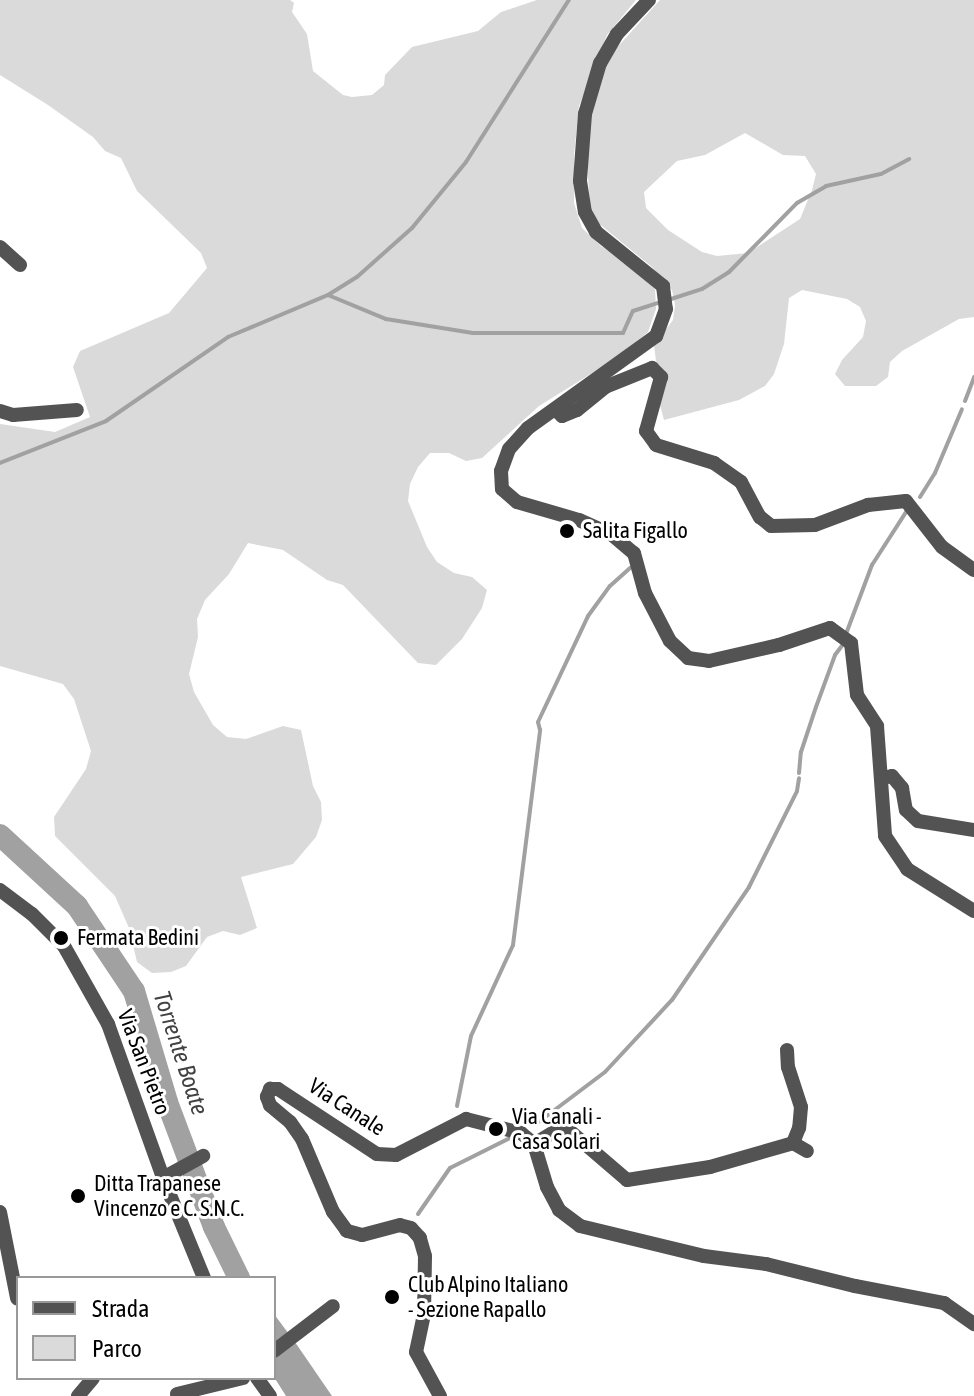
<!DOCTYPE html>
<style>
body{margin:0}
#map{position:relative;width:974px;height:1396px;overflow:hidden;background:#fff;font-family:"Asap Condensed",sans-serif}
div>[style]{position:absolute}
.green>*{inset:0;background:#dadada}
.water>*{inset:0;background:#a1a1a1}
.stream>*{height:4px;margin:-2px;padding:0 2px;transform-origin:2px;border-radius:2px;background:#a1a1a1}
.river>*{height:22px;margin:-11px;padding:0 11px;transform-origin:11px;border-radius:11px;background:#a1a1a1}
.minor>*{height:14px;margin:-7px;padding:0 7px;transform-origin:7px;border-radius:7px;background:#535353}
.dots>*{width:22px;height:22px;translate:-50% -50%;box-sizing:border-box;border:4px solid #fff;border-radius:50%}
span{translate:-50% -50%;white-space:nowrap;text-align:center;line-height:1.15;-webkit-text-stroke:6px #fff;paint-order:stroke}
.poi-label{font-size:22px;color:#000}
.left{translate:0 -50%;text-align:left}
.street-label{font-size:22px;color:#000}
.water-label{font-size:24px;color:#424242;font-style:italic}
.legend{position:absolute;left:16px;top:1276px;width:260px;height:104px;box-sizing:border-box;background:#fff;border:2px solid #999;margin:0;padding:10px 14px;list-style:none;font-size:24px;color:#000}
.legend li{display:flex;align-items:center;gap:16px;height:40px}
.legend b{width:40px;border:2px solid #999}
</style>
<div id="map">
<div class="green">
<i style="clip-path:polygon(0 0,290px 0,294px 3px,292px 12px,307px 34px,313px 71px,343px 95px,352px 97px,372px 95px,384px 85px,385px 75px,412px 47px,478px 31px,501px 12px,537px 0,636px 0,607px 35px,579px 106px,574px 155px,574px 203px,582px 228px,601px 246px,639px 271px,655px 289px,656px 309px,648px 332px,618px 357px,539px 406px,482px 458px,466px 461px,449px 453px,430px 453px,418px 467px,410px 484px,408px 501px,427px 547px,437px 562px,454px 573px,472px 577px,487px 590px,482px 608px,462px 639px,436px 665px,418px 663px,343px 585px,327px 580px,283px 550px,248px 543px,229px 574px,205px 600px,197px 619px,198px 637px,189px 674px,194px 692px,213px 725px,227px 737px,246px 739px,283px 726px,301px 730px,313px 786px,321px 802px,322px 820px,316px 837px,293px 864px,241px 877px,257px 928px,240px 935px,223px 931px,207px 937px,186px 966px,171px 972px,152px 973px,137px 962px,129px 928px,115px 896px,55px 836px,54px 817px,86px 769px,91px 751px,74px 699px,63px 684px,0 666px,0 424px,55px 432px,90px 417px,73px 367px,80px 351px,169px 313px,207px 268px,201px 253px,137px 191px,121px 158px,105px 151px,93px 137px,48px 105px,0 75px)"></i>
<i style="clip-path:polygon(evenodd,660px 0,974px 0,974px 317px,959px 319px,902px 351px,890px 362px,888px 377px,876px 386px,845px 386px,835px 374px,842px 360px,863px 337px,866px 321px,860px 307px,847px 299px,802px 290px,789px 298px,784px 344px,774px 374px,765px 386px,739px 400px,664px 420px,660px 405px,665px 374px,656px 361px,654px 345px,673px 320px,675px 305px,672px 290px,652px 267px,597px 222px,590px 204px,588px 177px,588px 118px,598px 85px,612px 53px,660px 0,745px 133px,783px 155px,805px 156px,816px 174px,812px 190px,800px 219px,748px 253px,717px 256px,702px 252px,668px 230px,646px 208px,644px 192px,677px 161px,705px 155px,745px 133px)"></i>
</div>
<div class="water">
<i style="clip-path:polygon(274px 1314px,297px 1345px,332px 1396px,286px 1396px,274px 1377px)"></i>
</div>
<div class="stream">
<i style="left:328px;top:295px;width:63px;rotate:22.5deg"></i>
<i style="left:386px;top:319px;width:88px;rotate:9.1deg"></i>
<i style="left:473px;top:333px;width:150px"></i>
<i style="left:623px;top:333px;width:24px;rotate:-66deg"></i>
<i style="left:633px;top:311px;width:28px;rotate:-18deg"></i>
<i style="left:668px;top:300px;width:36px;rotate:-18deg"></i>
<i style="left:702px;top:289px;width:32px;rotate:-32deg"></i>
<i style="left:729px;top:272px;width:97px;rotate:-45.4deg"></i>
<i style="left:797px;top:203px;width:34px;rotate:-30deg"></i>
<i style="left:826px;top:186px;width:56px;rotate:-12.3deg"></i>
<i style="left:881px;top:174px;width:32px;rotate:-28deg"></i>
<i style="left:965px;top:401px;width:26px;rotate:-69deg"></i>
<i style="left:0;top:463px;width:114px;rotate:-21.6deg"></i>
<i style="left:106px;top:421px;width:148px;rotate:-34.5deg"></i>
<i style="left:228px;top:337px;width:108px;rotate:-22.8deg"></i>
<i style="left:328px;top:295px;width:34px;rotate:-32deg"></i>
<i style="left:357px;top:277px;width:74px;rotate:-41.7deg"></i>
<i style="left:412px;top:228px;width:85px;rotate:-50.7deg"></i>
<i style="left:466px;top:162px;width:192px;rotate:-57.6deg"></i>
<i style="left:920px;top:497px;width:28px;rotate:-58deg"></i>
<i style="left:935px;top:473px;width:69px;rotate:-67.1deg"></i>
<i style="left:846px;top:634px;width:74px;rotate:-69.4deg"></i>
<i style="left:872px;top:565px;width:67px;rotate:-57.3deg"></i>
<i style="left:799px;top:773px;width:21px;rotate:-85deg"></i>
<i style="left:801px;top:752px;width:47px;rotate:-71.6deg"></i>
<i style="left:816px;top:707px;width:55px;rotate:-69.9deg"></i>
<i style="left:835px;top:655px;width:15px;rotate:-53deg"></i>
<i style="left:457px;top:1106px;width:71px;rotate:-78.7deg"></i>
<i style="left:471px;top:1036px;width:100px;rotate:-65.2deg"></i>
<i style="left:513px;top:945px;width:217px;rotate:-82.8deg"></i>
<i style="left:540px;top:730px;width:8px;rotate:-104deg"></i>
<i style="left:538px;top:722px;width:117px;rotate:-64.7deg"></i>
<i style="left:588px;top:616px;width:37px;rotate:-54deg"></i>
<i style="left:610px;top:586px;width:27px;rotate:-42deg"></i>
<i style="left:536px;top:1124px;width:86px;rotate:-37deg"></i>
<i style="left:605px;top:1072px;width:98px;rotate:-47.1deg"></i>
<i style="left:672px;top:1000px;width:137px;rotate:-55.7deg"></i>
<i style="left:749px;top:887px;width:107px;rotate:-63.4deg"></i>
<i style="left:797px;top:791px;width:13px;rotate:-81deg"></i>
<i style="left:418px;top:1214px;width:56px;rotate:-55.2deg"></i>
<i style="left:450px;top:1168px;width:69px;rotate:-26.6deg"></i>
</div>
<div class="river">
<i style="left:0;top:835px;width:105px;rotate:42.7deg"></i>
<i style="left:77px;top:906px;width:102px;rotate:56.2deg"></i>
<i style="left:134px;top:991px;width:116px;rotate:73.4deg"></i>
<i style="left:167px;top:1102px;width:134px;rotate:69.4deg"></i>
<i style="left:214px;top:1227px;width:57px;rotate:63.9deg"></i>
</div>
<div class="minor">
<i style="left:649px;top:0;width:47px;rotate:133.3deg"></i>
<i style="left:617px;top:34px;width:34px;rotate:120deg"></i>
<i style="left:600px;top:63px;width:53px;rotate:106.4deg"></i>
<i style="left:585px;top:114px;width:67px;rotate:94.3deg"></i>
<i style="left:580px;top:181px;width:31px;rotate:81deg"></i>
<i style="left:585px;top:212px;width:23px;rotate:61deg"></i>
<i style="left:596px;top:232px;width:86px;rotate:38.9deg"></i>
<i style="left:663px;top:286px;width:23px;rotate:83deg"></i>
<i style="left:666px;top:309px;width:29px;rotate:110deg"></i>
<i style="left:656px;top:336px;width:158px;rotate:144.3deg"></i>
<i style="left:528px;top:428px;width:28px;rotate:132deg"></i>
<i style="left:509px;top:449px;width:23px;rotate:110deg"></i>
<i style="left:501px;top:471px;width:18px;rotate:87deg"></i>
<i style="left:502px;top:489px;width:20px;rotate:41deg"></i>
<i style="left:517px;top:502px;width:65px;rotate:16.2deg"></i>
<i style="left:579px;top:520px;width:35px;rotate:24deg"></i>
<i style="left:611px;top:534px;width:30px;rotate:40deg"></i>
<i style="left:634px;top:553px;width:41px;rotate:74.6deg"></i>
<i style="left:645px;top:593px;width:54px;rotate:62.5deg"></i>
<i style="left:670px;top:641px;width:25px;rotate:43deg"></i>
<i style="left:688px;top:658px;width:21px;rotate:8deg"></i>
<i style="left:709px;top:661px;width:72px;rotate:-12.9deg"></i>
<i style="left:779px;top:645px;width:54px;rotate:-18.4deg"></i>
<i style="left:830px;top:628px;width:26px;rotate:36deg"></i>
<i style="left:851px;top:643px;width:52px;rotate:83.4deg"></i>
<i style="left:857px;top:695px;width:37px;rotate:57deg"></i>
<i style="left:877px;top:726px;width:110px;rotate:85.8deg"></i>
<i style="left:885px;top:836px;width:40px;rotate:56deg"></i>
<i style="left:907px;top:869px;width:79px;rotate:32.1deg"></i>
<i style="left:0;top:247px;width:27px;rotate:42deg"></i>
<i style="left:555px;top:409px;width:10px;rotate:45deg"></i>
<i style="left:562px;top:416px;width:16px;rotate:-22deg"></i>
<i style="left:577px;top:410px;width:36px;rotate:-39deg"></i>
<i style="left:605px;top:387px;width:51px;rotate:-22deg"></i>
<i style="left:652px;top:368px;width:13px;rotate:45deg"></i>
<i style="left:661px;top:377px;width:56px;rotate:105.5deg"></i>
<i style="left:646px;top:431px;width:17px;rotate:54deg"></i>
<i style="left:656px;top:445px;width:61px;rotate:17.2deg"></i>
<i style="left:714px;top:463px;width:33px;rotate:35deg"></i>
<i style="left:741px;top:482px;width:40px;rotate:62deg"></i>
<i style="left:760px;top:517px;width:14px;rotate:39deg"></i>
<i style="left:771px;top:526px;width:44px;rotate:-1.3deg"></i>
<i style="left:815px;top:525px;width:57px;rotate:-20.7deg"></i>
<i style="left:868px;top:505px;width:38px;rotate:-6deg"></i>
<i style="left:906px;top:501px;width:58px;rotate:52deg"></i>
<i style="left:942px;top:547px;width:39px;rotate:36deg"></i>
<i style="left:0;top:411px;width:14px;rotate:17deg"></i>
<i style="left:13px;top:415px;width:64px;rotate:-4.5deg"></i>
<i style="left:883px;top:778px;width:9px;rotate:-13deg"></i>
<i style="left:892px;top:776px;width:16px;rotate:50deg"></i>
<i style="left:902px;top:788px;width:22px;rotate:80deg"></i>
<i style="left:906px;top:810px;width:16px;rotate:43deg"></i>
<i style="left:918px;top:821px;width:57px;rotate:9.1deg"></i>
<i style="left:0;top:890px;width:40px;rotate:37deg"></i>
<i style="left:32px;top:914px;width:45px;rotate:45deg"></i>
<i style="left:64px;top:946px;width:90px;rotate:60.6deg"></i>
<i style="left:108px;top:1024px;width:164px;rotate:70.3deg"></i>
<i style="left:163px;top:1178px;width:108px;rotate:67.7deg"></i>
<i style="left:787px;top:1050px;width:17px;rotate:87deg"></i>
<i style="left:788px;top:1067px;width:42px;rotate:72deg"></i>
<i style="left:801px;top:1107px;width:21px;rotate:95deg"></i>
<i style="left:799px;top:1128px;width:16px;rotate:112deg"></i>
<i style="left:534px;top:1144px;width:35px;rotate:-31deg"></i>
<i style="left:564px;top:1126px;width:83px;rotate:40.6deg"></i>
<i style="left:627px;top:1180px;width:84px;rotate:-8.9deg"></i>
<i style="left:710px;top:1167px;width:86px;rotate:-16.1deg"></i>
<i style="left:793px;top:1143px;width:16px;rotate:30deg"></i>
<i style="left:163px;top:1178px;width:46px;rotate:-28.8deg"></i>
<i style="left:0;top:1212px;width:88px;rotate:78.8deg"></i>
<i style="left:274px;top:1351px;width:74px;rotate:-37.3deg"></i>
<i style="left:257px;top:1378px;width:22px;rotate:54deg"></i>
<i style="left:177px;top:1394px;width:68px;rotate:-13.6deg"></i>
<i style="left:78px;top:1396px;width:23px;rotate:-50deg"></i>
<i style="left:440px;top:1396px;width:50px;rotate:-118.6deg"></i>
<i style="left:416px;top:1352px;width:39px;rotate:-78deg"></i>
<i style="left:424px;top:1314px;width:58px;rotate:-89deg"></i>
<i style="left:425px;top:1256px;width:19px;rotate:-106deg"></i>
<i style="left:420px;top:1238px;width:13px;rotate:-132deg"></i>
<i style="left:411px;top:1228px;width:11px;rotate:-165deg"></i>
<i style="left:400px;top:1225px;width:39px;rotate:165deg"></i>
<i style="left:362px;top:1235px;width:16px;rotate:-165deg"></i>
<i style="left:347px;top:1231px;width:24px;rotate:-126deg"></i>
<i style="left:333px;top:1212px;width:79px;rotate:-113deg"></i>
<i style="left:302px;top:1139px;width:21px;rotate:-125deg"></i>
<i style="left:290px;top:1122px;width:26px;rotate:-140deg"></i>
<i style="left:270px;top:1105px;width:9px;rotate:-111deg"></i>
<i style="left:267px;top:1097px;width:9px;rotate:-69deg"></i>
<i style="left:270px;top:1089px;width:8px"></i>
<i style="left:278px;top:1089px;width:118px;rotate:33.3deg"></i>
<i style="left:377px;top:1154px;width:19px;rotate:3deg"></i>
<i style="left:396px;top:1155px;width:79px;rotate:-27.2deg"></i>
<i style="left:466px;top:1119px;width:57px;rotate:14.3deg"></i>
<i style="left:521px;top:1133px;width:17px;rotate:40deg"></i>
<i style="left:534px;top:1144px;width:45px;rotate:73.2deg"></i>
<i style="left:547px;top:1187px;width:26px;rotate:62deg"></i>
<i style="left:559px;top:1210px;width:26px;rotate:37deg"></i>
<i style="left:580px;top:1226px;width:128px;rotate:13.6deg"></i>
<i style="left:704px;top:1256px;width:63px;rotate:7.4deg"></i>
<i style="left:766px;top:1264px;width:92px;rotate:13.9deg"></i>
<i style="left:855px;top:1286px;width:91px;rotate:10.8deg"></i>
<i style="left:944px;top:1303px;width:37px;rotate:35deg"></i>
</div>
<div class="dots">
<i style="left:567px;top:531px;background:#000"></i>
<i style="left:61px;top:938px;background:#000"></i>
<i style="left:496px;top:1129px;background:#000"></i>
<i style="left:78px;top:1196px;background:#000"></i>
<i style="left:392px;top:1297px;background:#000"></i>
</div>
<div class="poi-label">
<span class="left" style="left:583px;top:531px">Salita Figallo</span>
<span class="left" style="left:77px;top:938px">Fermata Bedini</span>
<span class="left" style="left:512px;top:1129px">Via Canali -<br>Casa Solari</span>
<span class="left" style="left:94px;top:1196px">Ditta Trapanese<br>Vincenzo e C. S.N.C.</span>
<span class="left" style="left:408px;top:1297px">Club Alpino Italiano<br>- Sezione Rapallo</span>
</div>
<div class="street-label">
<span style="left:144px;top:1062px;rotate:69deg">Via San Pietro</span>
<span style="left:347px;top:1107px;rotate:33deg">Via Canale</span>
</div>
<div class="water-label">
<span style="left:181px;top:1053px;rotate:72deg">Torrente Boate</span>
</div>
<ul class="legend">
<li><b style="height:10px;background:#535353"></b>Strada</li>
<li><b style="height:22px;background:#dadada"></b>Parco</li>
</ul>
</div>
